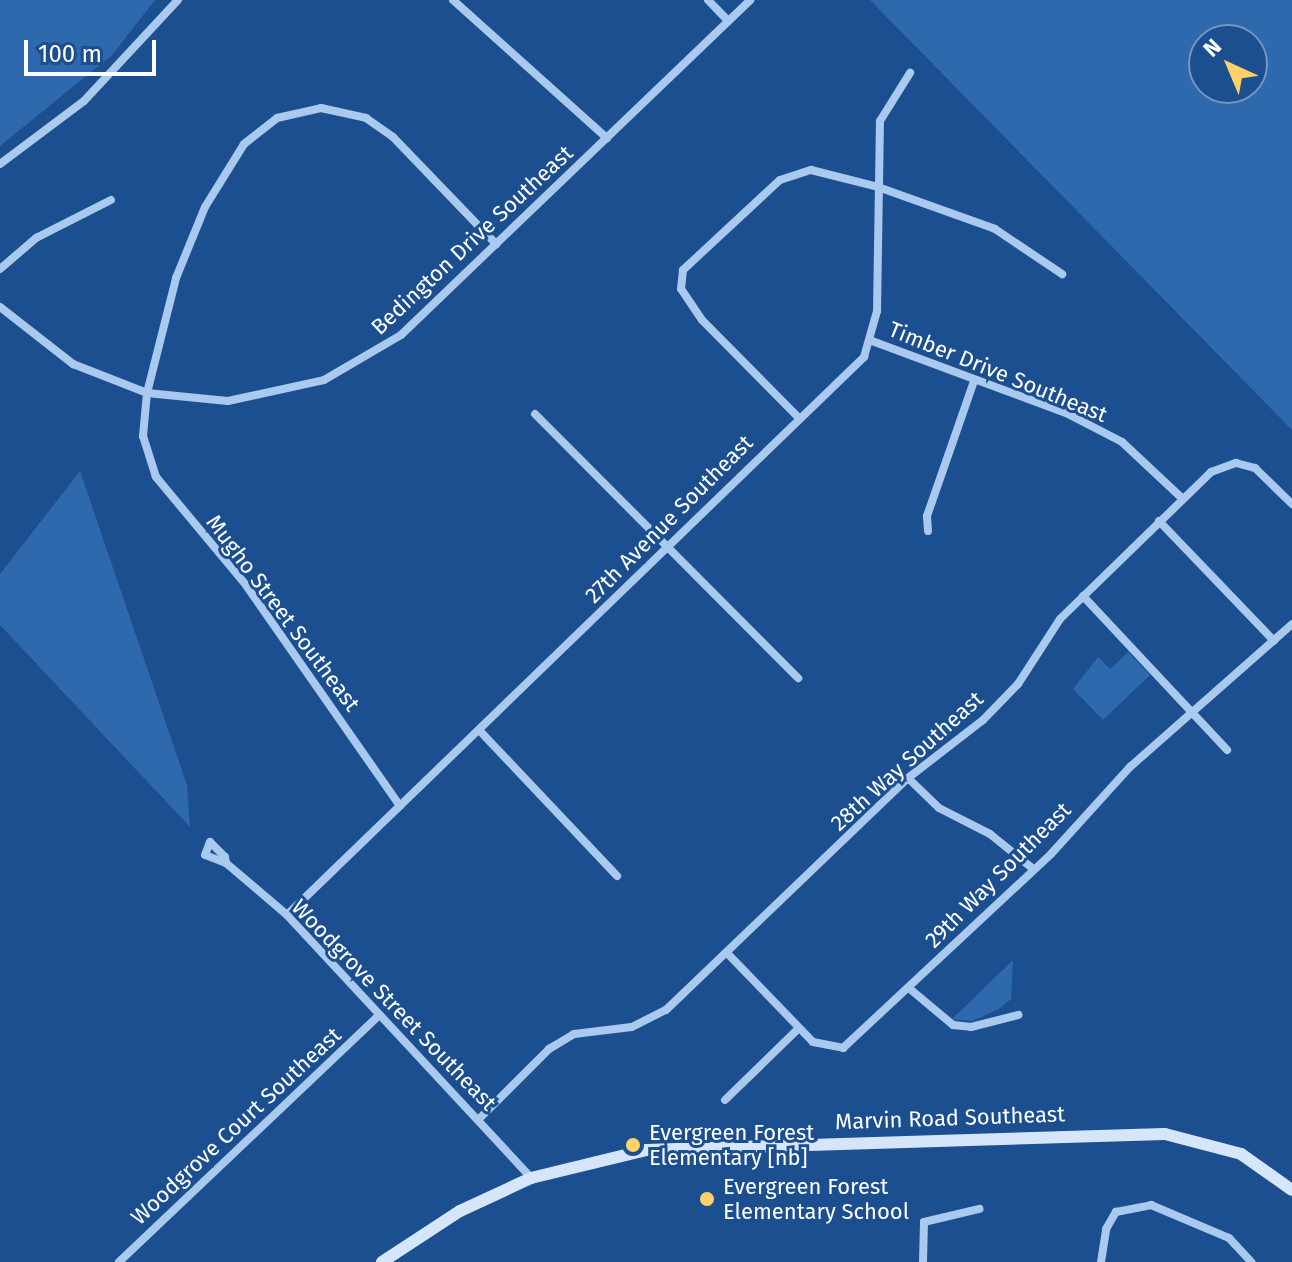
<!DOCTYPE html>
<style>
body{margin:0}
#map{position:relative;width:1292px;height:1262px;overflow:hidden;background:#1b4f8f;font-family:"Fira Sans",sans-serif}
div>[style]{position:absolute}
.green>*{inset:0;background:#2e69ad}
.street>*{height:8px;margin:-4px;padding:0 4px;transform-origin:4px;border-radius:4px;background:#a9c9ee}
.secondary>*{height:12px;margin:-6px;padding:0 6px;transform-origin:6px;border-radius:6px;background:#d6e6fa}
.dots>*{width:22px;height:22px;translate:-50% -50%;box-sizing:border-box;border:4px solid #1b4f8f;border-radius:50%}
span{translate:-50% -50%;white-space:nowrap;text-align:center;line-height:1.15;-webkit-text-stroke:6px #1b4f8f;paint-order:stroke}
.street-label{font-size:22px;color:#fff}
.poi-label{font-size:22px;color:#fff}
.left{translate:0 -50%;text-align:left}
.north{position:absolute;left:1188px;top:24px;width:80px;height:80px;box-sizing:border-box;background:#1b4f8f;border:2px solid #7695bc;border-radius:50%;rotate:316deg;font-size:22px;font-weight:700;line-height:32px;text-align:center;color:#fff}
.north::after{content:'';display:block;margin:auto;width:28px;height:36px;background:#ffd166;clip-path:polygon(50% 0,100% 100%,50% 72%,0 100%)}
.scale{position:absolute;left:24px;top:40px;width:132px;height:36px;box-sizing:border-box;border:4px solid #fff;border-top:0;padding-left:10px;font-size:24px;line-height:28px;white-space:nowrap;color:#fff;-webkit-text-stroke:6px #1b4f8f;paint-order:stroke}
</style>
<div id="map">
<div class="green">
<i style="clip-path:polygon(0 0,155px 0,112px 55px,0 146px)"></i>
<i style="clip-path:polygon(evenodd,870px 0,1292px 0,1292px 430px,870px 0,1204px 40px,1252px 40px,1252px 88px,1204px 88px,1204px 40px)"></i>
<i style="clip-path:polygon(80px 471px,187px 785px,190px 827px,0 625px,0 574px)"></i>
<i style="clip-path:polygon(1128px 652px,1150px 675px,1103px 720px,1073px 689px,1098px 657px,1110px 669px)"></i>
<i style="clip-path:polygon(1013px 960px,1011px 999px,999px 1009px,972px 1021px,952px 1019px)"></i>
</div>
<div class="street">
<i style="left:453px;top:0;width:207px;rotate:41.9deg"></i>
<i style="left:708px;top:0;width:29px;rotate:46deg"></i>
<i style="left:0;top:164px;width:105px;rotate:-36.9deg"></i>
<i style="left:84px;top:101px;width:138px;rotate:-47.1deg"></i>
<i style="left:0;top:269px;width:48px;rotate:-40.7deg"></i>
<i style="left:36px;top:238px;width:84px;rotate:-26.9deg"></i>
<i style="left:0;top:307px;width:93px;rotate:38deg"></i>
<i style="left:73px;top:364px;width:79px;rotate:21.4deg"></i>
<i style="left:147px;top:393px;width:81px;rotate:5.6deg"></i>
<i style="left:228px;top:401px;width:98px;rotate:-12.3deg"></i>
<i style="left:324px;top:380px;width:89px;rotate:-30.3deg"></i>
<i style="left:401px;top:335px;width:484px;rotate:-43.8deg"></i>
<i style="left:872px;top:341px;width:209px;rotate:20.4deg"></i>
<i style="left:1068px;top:414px;width:61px;rotate:27.4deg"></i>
<i style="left:1122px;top:442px;width:83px;rotate:43.1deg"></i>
<i style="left:535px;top:414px;width:373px;rotate:45.1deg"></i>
<i style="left:797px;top:416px;width:135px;rotate:-134.7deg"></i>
<i style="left:702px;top:320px;width:37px;rotate:-124deg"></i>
<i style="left:681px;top:289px;width:19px;rotate:-84deg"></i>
<i style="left:683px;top:270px;width:132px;rotate:-42.9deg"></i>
<i style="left:780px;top:180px;width:33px;rotate:-18deg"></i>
<i style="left:811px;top:170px;width:69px;rotate:14.2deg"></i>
<i style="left:878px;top:187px;width:124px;rotate:19.7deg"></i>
<i style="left:995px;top:229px;width:81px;rotate:33.9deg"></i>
<i style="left:1159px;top:521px;width:166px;rotate:46.2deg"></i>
<i style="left:928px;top:531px;width:15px;rotate:-94deg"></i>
<i style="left:927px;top:516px;width:143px;rotate:-70.8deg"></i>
<i style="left:1083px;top:596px;width:211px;rotate:46.9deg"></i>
<i style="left:479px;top:730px;width:201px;rotate:46.6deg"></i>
<i style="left:908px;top:778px;width:43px;rotate:44.1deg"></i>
<i style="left:939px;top:808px;width:57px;rotate:27deg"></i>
<i style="left:990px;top:834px;width:54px;rotate:39deg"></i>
<i style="left:400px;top:806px;width:269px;rotate:-124.9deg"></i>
<i style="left:246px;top:585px;width:141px;rotate:-129.8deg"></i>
<i style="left:156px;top:477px;width:43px;rotate:-107.6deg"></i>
<i style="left:143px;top:436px;width:43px;rotate:-84.7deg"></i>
<i style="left:147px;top:393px;width:119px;rotate:-75.8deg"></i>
<i style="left:176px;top:278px;width:77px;rotate:-67.8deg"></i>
<i style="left:205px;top:207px;width:74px;rotate:-58.2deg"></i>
<i style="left:244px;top:144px;width:42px;rotate:-38.2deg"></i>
<i style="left:277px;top:118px;width:45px;rotate:-12.8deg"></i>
<i style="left:321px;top:108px;width:46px;rotate:12.5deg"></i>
<i style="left:366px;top:118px;width:33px;rotate:35deg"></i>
<i style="left:393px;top:137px;width:149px;rotate:46.1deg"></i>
<i style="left:210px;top:842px;width:21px;rotate:45deg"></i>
<i style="left:225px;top:857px;width:6px;rotate:81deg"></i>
<i style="left:226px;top:863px;width:22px;rotate:-159deg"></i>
<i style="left:205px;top:855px;width:14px;rotate:-69deg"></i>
<i style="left:226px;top:863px;width:80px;rotate:40.4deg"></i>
<i style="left:287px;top:915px;width:359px;rotate:47.1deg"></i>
<i style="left:287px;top:915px;width:803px;rotate:-44.04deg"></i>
<i style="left:864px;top:357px;width:48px;rotate:-74.2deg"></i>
<i style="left:877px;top:311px;width:190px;rotate:-89.1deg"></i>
<i style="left:880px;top:121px;width:57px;rotate:-58deg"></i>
<i style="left:728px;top:954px;width:122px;rotate:46deg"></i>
<i style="left:813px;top:1042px;width:31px;rotate:11deg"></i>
<i style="left:843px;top:1048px;width:284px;rotate:-43deg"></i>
<i style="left:1051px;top:854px;width:118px;rotate:-47.8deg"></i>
<i style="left:1130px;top:767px;width:216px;rotate:-41.4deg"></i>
<i style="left:910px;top:989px;width:56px;rotate:39.9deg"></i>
<i style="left:953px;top:1025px;width:18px;rotate:6deg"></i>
<i style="left:971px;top:1027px;width:49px;rotate:-14.3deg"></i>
<i style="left:725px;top:1100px;width:102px;rotate:-44.2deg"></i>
<i style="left:480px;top:1118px;width:98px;rotate:-45deg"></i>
<i style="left:549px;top:1049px;width:29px;rotate:-31deg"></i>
<i style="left:574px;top:1034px;width:58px;rotate:-6.9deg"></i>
<i style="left:632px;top:1027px;width:38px;rotate:-27deg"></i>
<i style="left:666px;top:1010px;width:335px;rotate:-43.8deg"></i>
<i style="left:908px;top:778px;width:95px;rotate:-37.7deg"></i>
<i style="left:983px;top:720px;width:50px;rotate:-45.8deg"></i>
<i style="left:1018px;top:684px;width:77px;rotate:-57.1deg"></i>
<i style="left:1060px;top:619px;width:211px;rotate:-44.2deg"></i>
<i style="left:1211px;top:472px;width:27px;rotate:-20deg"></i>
<i style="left:1236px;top:463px;width:20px;rotate:15deg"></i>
<i style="left:1255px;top:468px;width:52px;rotate:44.2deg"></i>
<i style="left:119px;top:1262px;width:357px;rotate:-43.5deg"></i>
<i style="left:923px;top:1262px;width:40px;rotate:-88.6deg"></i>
<i style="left:924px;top:1222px;width:57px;rotate:-13.3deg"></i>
<i style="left:1101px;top:1262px;width:33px;rotate:-81deg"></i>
<i style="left:1106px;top:1229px;width:20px;rotate:-60deg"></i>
<i style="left:1116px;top:1212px;width:36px;rotate:-11deg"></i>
<i style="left:1151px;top:1205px;width:85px;rotate:22.9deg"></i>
<i style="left:1229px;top:1238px;width:33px;rotate:47deg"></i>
</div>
<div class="secondary">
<i style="left:382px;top:1262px;width:93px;rotate:-33.2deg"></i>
<i style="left:460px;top:1211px;width:78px;rotate:-24.9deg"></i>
<i style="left:531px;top:1178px;width:118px;rotate:-13.7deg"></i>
<i style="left:646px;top:1150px;width:519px;rotate:-1.77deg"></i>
<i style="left:1165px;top:1134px;width:79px;rotate:14.7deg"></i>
<i style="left:1241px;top:1154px;width:62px;rotate:35.2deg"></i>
</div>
<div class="dots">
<i style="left:633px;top:1145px;background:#ffd166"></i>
<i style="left:707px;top:1199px;background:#ffd166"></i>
</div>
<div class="street-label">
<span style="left:472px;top:240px;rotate:-43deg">Bedington Drive Southeast</span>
<span style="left:998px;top:372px;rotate:22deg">Timber Drive Southeast</span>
<span style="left:669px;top:519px;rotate:-45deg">27th Avenue Southeast</span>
<span style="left:283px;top:613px;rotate:53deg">Mugho Street Southeast</span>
<span style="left:907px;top:761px;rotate:-42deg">28th Way Southeast</span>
<span style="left:998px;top:875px;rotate:-45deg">29th Way Southeast</span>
<span style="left:394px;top:1005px;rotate:46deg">Woodgrove Street Southeast</span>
<span style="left:950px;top:1118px;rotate:-2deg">Marvin Road Southeast</span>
<span style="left:236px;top:1126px;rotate:-43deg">Woodgrove Court Southeast</span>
</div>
<div class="poi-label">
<span class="left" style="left:649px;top:1145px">Evergreen Forest<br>Elementary [nb]</span>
<span class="left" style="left:723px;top:1199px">Evergreen Forest<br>Elementary School</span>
</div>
<div class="north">N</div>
<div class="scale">100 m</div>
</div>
